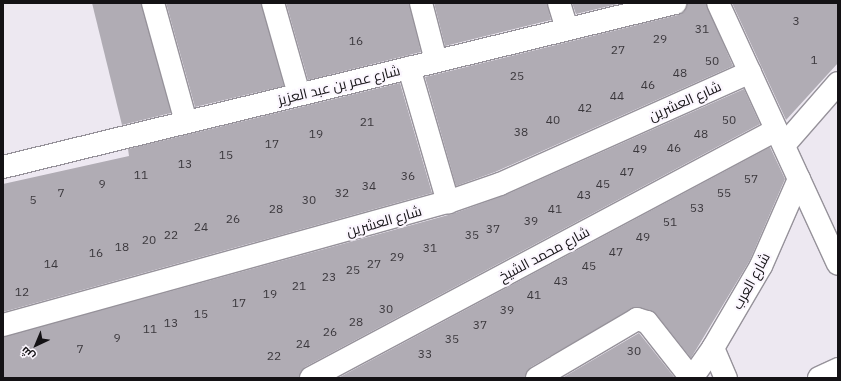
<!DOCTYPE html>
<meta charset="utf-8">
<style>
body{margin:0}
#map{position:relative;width:841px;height:381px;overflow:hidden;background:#ede8f1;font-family:"IBM Plex Sans",Cairo,sans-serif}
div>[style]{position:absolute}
.building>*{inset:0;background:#b0acb4}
.roads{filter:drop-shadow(1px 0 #96929a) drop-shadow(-1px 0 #96929a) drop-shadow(0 1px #96929a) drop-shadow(0 -1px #96929a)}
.minor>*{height:22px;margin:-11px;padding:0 11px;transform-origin:11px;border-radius:11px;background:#fff}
span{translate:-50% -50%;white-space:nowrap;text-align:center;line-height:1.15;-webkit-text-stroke:4px #fbf6fe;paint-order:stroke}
.number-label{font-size:12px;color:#3b383d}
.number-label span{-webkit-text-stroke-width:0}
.street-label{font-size:14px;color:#141215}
.frame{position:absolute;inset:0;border:4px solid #141215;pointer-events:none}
.north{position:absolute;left:16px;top:325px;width:40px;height:40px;-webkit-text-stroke:3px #fbf6fe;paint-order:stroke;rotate:224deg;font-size:11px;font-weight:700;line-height:16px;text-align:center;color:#141215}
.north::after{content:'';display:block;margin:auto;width:14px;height:18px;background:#141215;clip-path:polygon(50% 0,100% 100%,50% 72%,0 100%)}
</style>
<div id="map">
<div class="building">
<i style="clip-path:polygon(92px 3px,141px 3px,171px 113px,122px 125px)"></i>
<i style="clip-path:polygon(166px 3px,261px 3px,284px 86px,195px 107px)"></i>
<i style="clip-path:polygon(286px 3px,409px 3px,421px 52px,308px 80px)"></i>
<i style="clip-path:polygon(434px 3px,547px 3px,551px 20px,445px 46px)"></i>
<i style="clip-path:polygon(572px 3px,622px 3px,576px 14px)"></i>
<i style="clip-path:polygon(687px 3px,706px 3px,733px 66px,495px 172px,456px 186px,425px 77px,678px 15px,684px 12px)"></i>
<i style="clip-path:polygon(732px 3px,838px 3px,838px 63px,786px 120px)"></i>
<i style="clip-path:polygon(400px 83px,432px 193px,3px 312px,3px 184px,129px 156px,128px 149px)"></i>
<i style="clip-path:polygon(744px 89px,760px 124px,305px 367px,299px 378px,3px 378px,3px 337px,452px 214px,505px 195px)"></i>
<i style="clip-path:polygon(770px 147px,785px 179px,750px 260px,691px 358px,656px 314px,636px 307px,531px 367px,525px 378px,338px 378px)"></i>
<i style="clip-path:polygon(639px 333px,675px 378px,562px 378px)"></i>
</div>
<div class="roads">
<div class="minor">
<i style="left:153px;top:3px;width:123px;rotate:74.5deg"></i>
<i style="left:273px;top:3px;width:95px;rotate:74.1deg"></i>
<i style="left:421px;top:3px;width:60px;rotate:75.5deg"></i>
<i style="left:559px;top:3px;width:27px;rotate:73deg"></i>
<i style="left:718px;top:3px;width:287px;rotate:65.3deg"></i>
<i style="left:409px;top:68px;width:140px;rotate:73.8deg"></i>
<i style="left:784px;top:145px;width:82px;rotate:-48.9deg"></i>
<i style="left:3px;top:167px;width:692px;rotate:-13.71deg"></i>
<i style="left:3px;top:325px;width:462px;rotate:-15.5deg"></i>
<i style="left:448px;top:202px;width:55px;rotate:-19.1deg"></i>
<i style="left:500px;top:184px;width:274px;rotate:-24.1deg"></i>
<i style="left:713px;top:348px;width:33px;rotate:67deg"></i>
<i style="left:311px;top:378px;width:527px;rotate:-28.07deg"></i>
<i style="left:537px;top:378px;width:116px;rotate:-30.5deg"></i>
<i style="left:637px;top:319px;width:10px;rotate:17deg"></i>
<i style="left:647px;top:322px;width:71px;rotate:51.8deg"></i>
<i style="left:692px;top:378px;width:37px;rotate:-55deg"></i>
<i style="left:713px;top:348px;width:95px;rotate:-59.7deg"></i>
<i style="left:761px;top:266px;width:95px;rotate:-66.4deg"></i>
<i style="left:819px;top:378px;width:21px;rotate:-25deg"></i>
</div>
</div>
<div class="number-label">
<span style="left:796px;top:21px">3</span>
<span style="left:702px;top:29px">31</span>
<span style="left:660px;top:39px">29</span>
<span style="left:356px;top:41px">16</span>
<span style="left:618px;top:50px">27</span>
<span style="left:814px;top:60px">1</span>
<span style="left:712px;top:61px">50</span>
<span style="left:680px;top:73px">48</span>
<span style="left:517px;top:76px">25</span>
<span style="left:648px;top:85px">46</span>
<span style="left:617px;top:96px">44</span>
<span style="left:585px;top:108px">42</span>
<span style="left:553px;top:120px">40</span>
<span style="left:729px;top:120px">50</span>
<span style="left:367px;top:122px">21</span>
<span style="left:521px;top:132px">38</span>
<span style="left:316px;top:134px">19</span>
<span style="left:701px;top:134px">48</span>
<span style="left:272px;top:144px">17</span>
<span style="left:674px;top:148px">46</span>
<span style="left:640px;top:149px">49</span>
<span style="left:226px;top:155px">15</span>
<span style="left:185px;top:164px">13</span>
<span style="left:627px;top:172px">47</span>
<span style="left:141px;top:175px">11</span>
<span style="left:408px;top:176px">36</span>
<span style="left:751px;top:179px">57</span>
<span style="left:102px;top:184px">9</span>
<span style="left:603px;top:184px">45</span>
<span style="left:369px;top:186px">34</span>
<span style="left:61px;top:193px">7</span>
<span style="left:342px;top:193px">32</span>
<span style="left:724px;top:193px">55</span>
<span style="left:584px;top:195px">43</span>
<span style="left:33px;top:200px">5</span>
<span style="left:309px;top:200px">30</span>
<span style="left:697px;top:208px">53</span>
<span style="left:276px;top:209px">28</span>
<span style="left:555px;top:209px">41</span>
<span style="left:233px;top:219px">26</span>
<span style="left:531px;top:221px">39</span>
<span style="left:670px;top:222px">51</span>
<span style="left:201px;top:227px">24</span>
<span style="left:493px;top:229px">37</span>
<span style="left:171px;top:235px">22</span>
<span style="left:472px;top:235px">35</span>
<span style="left:643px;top:237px">49</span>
<span style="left:149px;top:240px">20</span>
<span style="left:122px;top:247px">18</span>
<span style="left:430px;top:248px">31</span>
<span style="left:616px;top:252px">47</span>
<span style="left:96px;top:253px">16</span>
<span style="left:397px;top:257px">29</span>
<span style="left:51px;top:264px">14</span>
<span style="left:374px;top:264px">27</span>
<span style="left:589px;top:266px">45</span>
<span style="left:353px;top:270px">25</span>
<span style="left:329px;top:277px">23</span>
<span style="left:561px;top:281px">43</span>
<span style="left:299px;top:286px">21</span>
<span style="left:22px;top:292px">12</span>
<span style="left:270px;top:294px">19</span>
<span style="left:534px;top:295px">41</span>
<span style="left:239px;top:303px">17</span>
<span style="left:386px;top:309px">30</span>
<span style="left:507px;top:310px">39</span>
<span style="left:201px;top:314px">15</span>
<span style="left:356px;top:322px">28</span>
<span style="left:171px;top:323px">13</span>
<span style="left:480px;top:325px">37</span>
<span style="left:150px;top:329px">11</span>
<span style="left:330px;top:332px">26</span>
<span style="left:117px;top:338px">9</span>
<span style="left:452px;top:339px">35</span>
<span style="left:303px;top:344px">24</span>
<span style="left:80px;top:349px">7</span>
<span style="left:634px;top:351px">30</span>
<span style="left:425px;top:354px">33</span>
<span style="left:274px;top:356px">22</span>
</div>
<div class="street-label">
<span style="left:339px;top:85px;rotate:-14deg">شارع عمر بن عبد العزيز</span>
<span style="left:685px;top:101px;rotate:-24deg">شارع العشرين</span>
<span style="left:384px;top:221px;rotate:-16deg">شارع العشرين</span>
<span style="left:544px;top:254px;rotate:-28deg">شارع محمد الشيخ</span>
<span style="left:751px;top:281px;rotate:-61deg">شارع العرب</span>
</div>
<div class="frame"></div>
<div class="north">ش</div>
</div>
